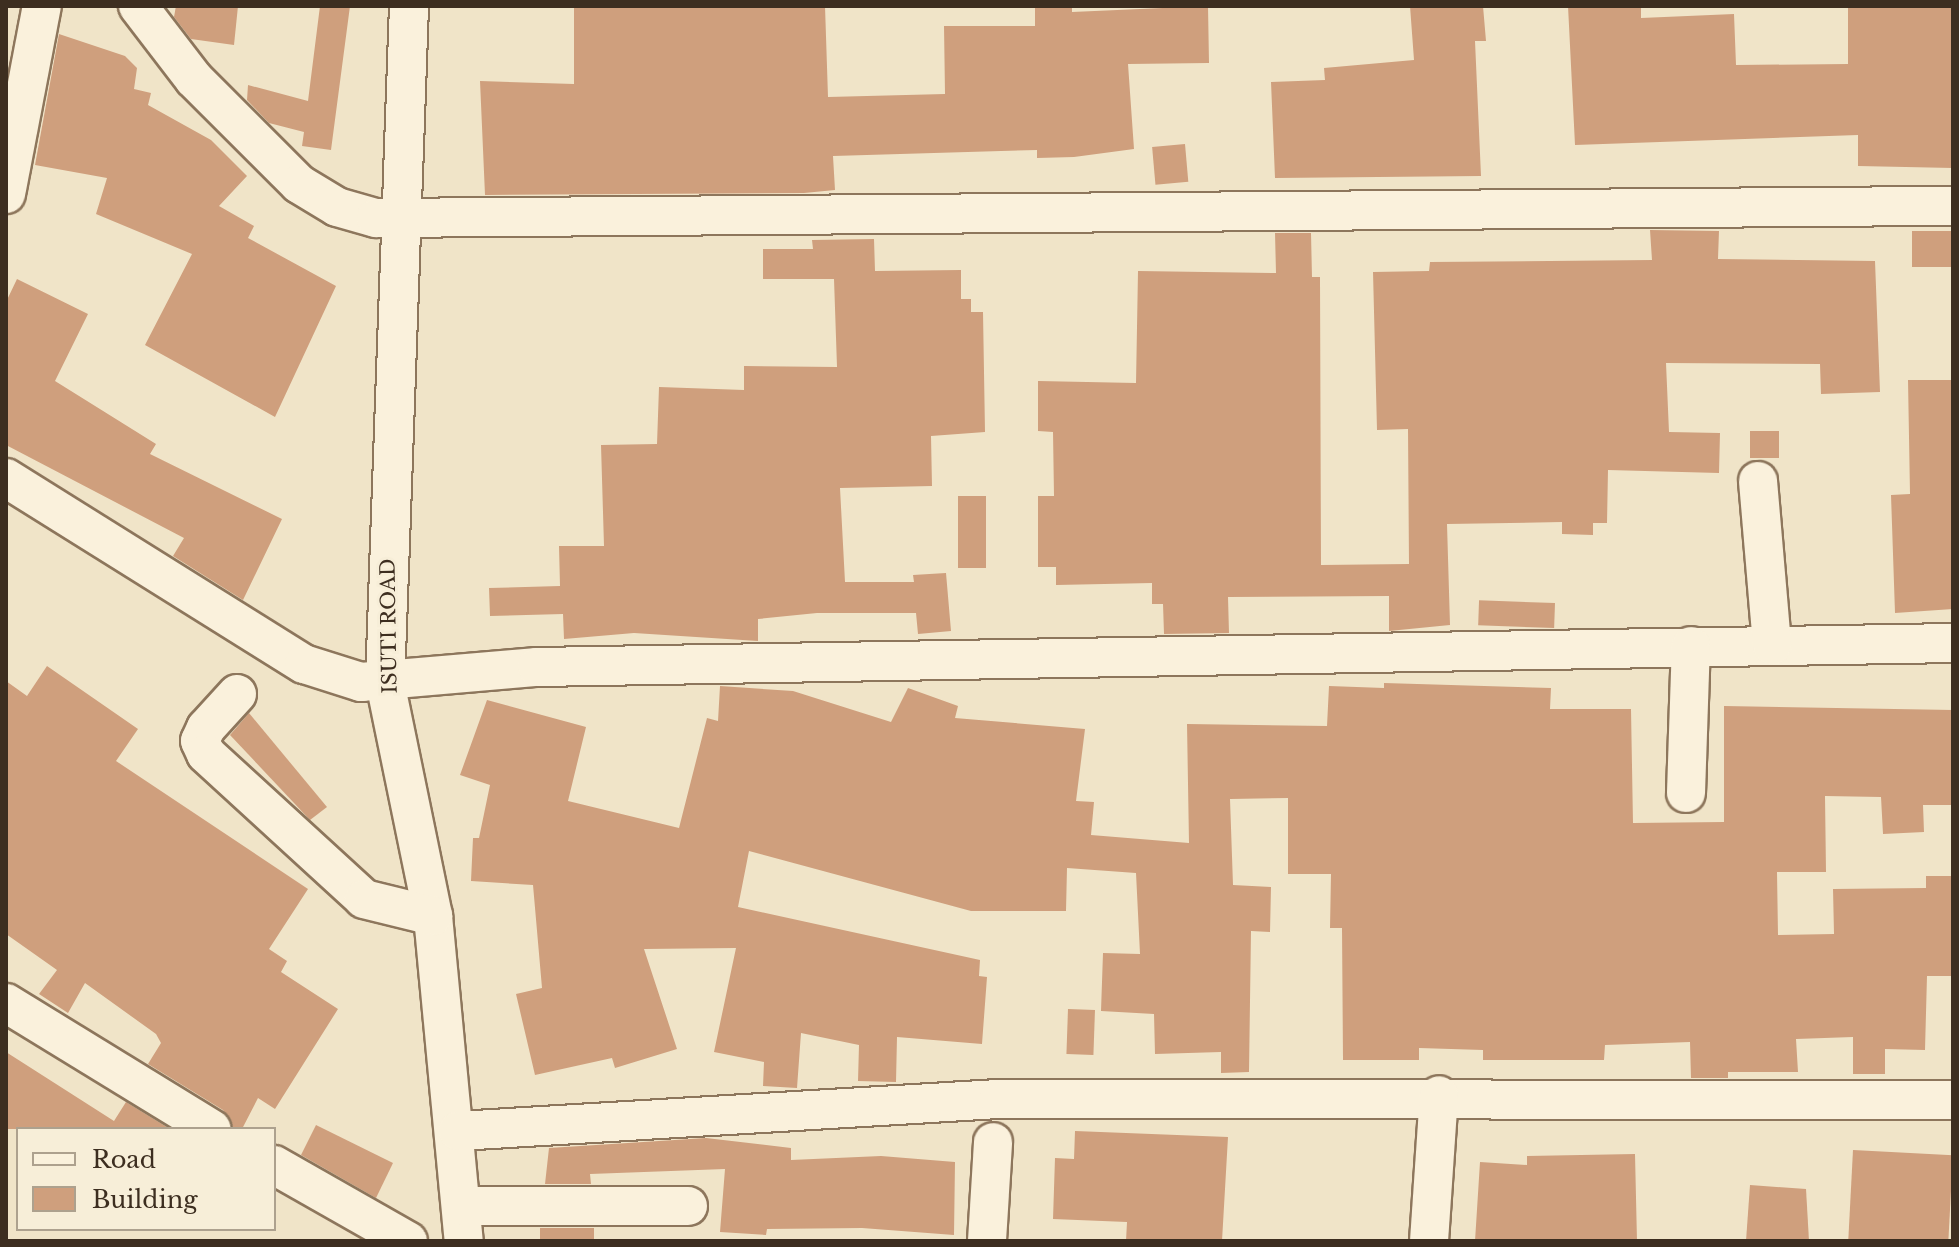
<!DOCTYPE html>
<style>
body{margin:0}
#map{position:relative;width:1959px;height:1247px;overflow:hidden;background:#f0e4c8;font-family:"Libre Baskerville",serif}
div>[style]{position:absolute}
.building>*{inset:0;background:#cf9f7d;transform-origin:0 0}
.roads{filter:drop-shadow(2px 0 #8d765c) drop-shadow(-2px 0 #8d765c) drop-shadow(0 2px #8d765c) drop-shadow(0 -2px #8d765c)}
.minor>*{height:38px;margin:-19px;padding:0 19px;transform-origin:19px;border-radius:19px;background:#faf1dc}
span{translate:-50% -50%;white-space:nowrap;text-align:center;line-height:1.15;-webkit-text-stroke:6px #f7eed8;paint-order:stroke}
.street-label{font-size:20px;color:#3d2e20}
.frame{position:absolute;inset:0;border:8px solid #3d2e20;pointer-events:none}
.legend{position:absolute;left:16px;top:1127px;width:260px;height:104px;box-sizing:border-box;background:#f7eed8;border:2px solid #ada18e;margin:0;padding:10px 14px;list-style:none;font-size:24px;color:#3d2e20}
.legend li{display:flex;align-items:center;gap:16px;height:40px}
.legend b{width:40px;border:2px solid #ada18e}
</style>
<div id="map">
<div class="building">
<i style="clip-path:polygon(176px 6px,238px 6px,234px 45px,191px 39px,174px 17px)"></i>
<i style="clip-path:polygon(320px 6px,350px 6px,331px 150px,302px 146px,304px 132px,269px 123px,247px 100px,248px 85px,308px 101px)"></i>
<i style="clip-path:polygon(574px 6px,825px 6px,828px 97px,945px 94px,944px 26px,1035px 26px,1035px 6px,1072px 6px,1072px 12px,1208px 6px,1209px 63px,1128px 64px,1134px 149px,1074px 157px,1037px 158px,1037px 150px,833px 156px,835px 190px,804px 193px,485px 195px,480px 81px,574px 84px)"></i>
<i style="clip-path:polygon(1410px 6px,1483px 6px,1486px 41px,1475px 41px,1481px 176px,1275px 178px,1271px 82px,1325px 80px,1324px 68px,1414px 60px)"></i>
<i style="clip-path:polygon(1568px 6px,1641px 6px,1641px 18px,1734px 14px,1736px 65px,1848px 64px,1848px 6px,1953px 6px,1953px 168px,1858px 166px,1858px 135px,1575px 145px)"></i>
<i style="clip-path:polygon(59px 34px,125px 56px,137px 68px,134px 89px,151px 93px,148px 105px,211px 140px,247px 176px,219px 206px,254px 226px,248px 238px,336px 286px,275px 417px,145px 345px,192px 254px,96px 214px,107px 178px,35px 165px)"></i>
<i style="left:1185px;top:144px;width:38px;height:33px;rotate:85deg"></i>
<i style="clip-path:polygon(1650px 230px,1719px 231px,1718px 259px,1875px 261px,1880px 392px,1821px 394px,1820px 364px,1666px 363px,1669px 432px,1720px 433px,1719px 473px,1608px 470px,1607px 523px,1593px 523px,1593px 535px,1562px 534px,1562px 522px,1447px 524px,1450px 625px,1389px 631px,1389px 596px,1228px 597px,1229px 633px,1164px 634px,1163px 604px,1152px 604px,1152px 583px,1056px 585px,1056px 567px,1038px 567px,1038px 496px,1054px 496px,1053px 432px,1038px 431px,1038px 381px,1136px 383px,1138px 271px,1276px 273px,1275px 233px,1311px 233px,1312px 277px,1320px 277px,1321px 565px,1409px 564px,1408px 429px,1377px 430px,1373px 272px,1429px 271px,1430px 262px,1652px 260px)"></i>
<i style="left:1912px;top:231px;width:41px;height:36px"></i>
<i style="clip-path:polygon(874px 239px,875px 271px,961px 270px,961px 299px,971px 299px,971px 312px,983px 312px,985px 432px,931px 436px,932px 486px,840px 488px,845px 582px,914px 582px,913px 575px,946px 573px,951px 631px,918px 634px,916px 613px,817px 613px,758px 619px,758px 641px,634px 633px,564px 639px,563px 614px,490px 616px,489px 588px,560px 586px,559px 546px,604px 546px,601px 445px,657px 444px,659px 387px,744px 390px,744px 366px,837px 367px,834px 279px,763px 279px,763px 249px,813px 249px,812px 240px)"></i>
<i style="clip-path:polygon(17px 279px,88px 314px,55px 381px,156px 444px,150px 454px,282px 519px,243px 600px,173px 556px,184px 538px,6px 445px,6px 302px)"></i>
<i style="clip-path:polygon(1908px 380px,1953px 380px,1953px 609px,1895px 613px,1891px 495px,1910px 494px)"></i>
<i style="left:1750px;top:431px;width:29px;height:27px"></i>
<i style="left:958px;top:496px;width:28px;height:72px"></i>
<i style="left:1555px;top:603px;width:25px;height:76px;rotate:92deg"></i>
<i style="clip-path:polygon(47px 666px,138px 729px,116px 761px,308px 889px,269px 949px,287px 961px,281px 972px,338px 1009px,275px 1109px,258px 1098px,242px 1129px,234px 1129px,223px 1110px,148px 1064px,161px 1043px,156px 1034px,85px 983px,68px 1013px,39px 994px,57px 970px,6px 934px,6px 681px,27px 696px)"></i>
<i style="clip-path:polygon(1384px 683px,1551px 688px,1550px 709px,1631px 709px,1633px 823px,1724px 822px,1724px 706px,1953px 710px,1953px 805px,1923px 805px,1924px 832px,1883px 834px,1881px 797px,1825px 796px,1826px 872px,1777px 872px,1778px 935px,1834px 934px,1833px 889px,1926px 888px,1926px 876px,1953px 876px,1953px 976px,1927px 976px,1925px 1050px,1885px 1049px,1885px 1074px,1853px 1074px,1853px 1037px,1796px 1039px,1798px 1072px,1728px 1072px,1728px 1078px,1691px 1078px,1690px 1042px,1605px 1045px,1604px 1060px,1483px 1060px,1483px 1050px,1419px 1048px,1419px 1060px,1343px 1060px,1342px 928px,1330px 928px,1331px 874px,1288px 874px,1288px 798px,1230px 799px,1233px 885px,1271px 887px,1270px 932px,1251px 931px,1249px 1072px,1221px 1073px,1221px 1052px,1155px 1054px,1154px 1014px,1101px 1011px,1103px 953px,1140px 954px,1136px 873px,1067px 868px,1066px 911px,971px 911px,749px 851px,738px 907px,980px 960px,979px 976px,987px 977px,982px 1044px,897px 1037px,896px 1082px,858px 1081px,859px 1045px,801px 1033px,797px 1088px,763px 1086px,764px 1062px,714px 1052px,736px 948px,644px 949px,677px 1049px,615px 1068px,612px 1058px,535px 1075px,516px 994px,542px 988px,533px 885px,471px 881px,473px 838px,479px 838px,490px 785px,460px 775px,487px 700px,586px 727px,568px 801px,679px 828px,707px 718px,718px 721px,720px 686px,793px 691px,891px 722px,908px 688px,958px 706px,955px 718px,1085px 729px,1076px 801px,1094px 802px,1091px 835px,1189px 843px,1187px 724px,1327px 726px,1329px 686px,1384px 688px)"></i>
<i style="clip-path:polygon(249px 713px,327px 807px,310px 820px,230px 735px)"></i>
<i style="left:1068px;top:1009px;width:27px;height:45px;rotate:2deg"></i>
<i style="clip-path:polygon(6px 1052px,114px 1121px,126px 1102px,170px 1129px,6px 1129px)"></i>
<i style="clip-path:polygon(316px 1125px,393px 1163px,376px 1198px,301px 1155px)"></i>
<i style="clip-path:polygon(1075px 1131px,1228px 1137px,1222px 1241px,1126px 1241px,1127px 1222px,1053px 1219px,1055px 1158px,1074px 1159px)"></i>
<i style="clip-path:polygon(706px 1138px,791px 1148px,791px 1160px,881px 1156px,955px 1162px,954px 1235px,862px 1228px,767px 1229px,766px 1235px,720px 1232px,725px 1169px,590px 1174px,591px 1184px,545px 1184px,549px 1148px)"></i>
<i style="left:1853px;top:1150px;width:100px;height:91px;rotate:3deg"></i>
<i style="clip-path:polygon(1635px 1154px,1637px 1241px,1475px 1241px,1480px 1162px,1527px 1165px,1527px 1156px)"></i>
<i style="clip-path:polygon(1750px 1185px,1806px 1189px,1809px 1241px,1746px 1241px)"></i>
<i style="left:540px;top:1228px;width:54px;height:13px"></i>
</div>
<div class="roads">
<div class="minor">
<i style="left:138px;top:6px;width:92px;rotate:52.5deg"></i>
<i style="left:194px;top:79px;width:148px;rotate:45deg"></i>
<i style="left:299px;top:184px;width:44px;rotate:31.2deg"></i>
<i style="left:337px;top:207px;width:41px;rotate:15.8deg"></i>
<i style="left:376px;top:218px;width:1577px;rotate:-0.44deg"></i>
<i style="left:409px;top:6px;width:676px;rotate:92.03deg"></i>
<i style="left:385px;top:682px;width:239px;rotate:78.4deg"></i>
<i style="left:433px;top:916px;width:326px;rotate:84.6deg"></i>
<i style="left:6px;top:194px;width:191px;rotate:-79.2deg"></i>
<i style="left:6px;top:478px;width:351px;rotate:32deg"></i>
<i style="left:304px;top:664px;width:60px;rotate:17.5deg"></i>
<i style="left:361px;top:682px;width:177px;rotate:-4.9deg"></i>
<i style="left:537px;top:667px;width:1416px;rotate:-0.97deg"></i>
<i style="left:1758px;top:481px;width:165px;rotate:85.1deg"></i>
<i style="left:237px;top:694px;width:46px;rotate:132.4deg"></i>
<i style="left:206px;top:728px;width:14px;rotate:115deg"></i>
<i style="left:200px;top:741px;width:14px;rotate:65deg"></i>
<i style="left:206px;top:754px;width:214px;rotate:42.5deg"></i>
<i style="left:364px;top:899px;width:71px;rotate:13.8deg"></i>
<i style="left:1686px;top:793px;width:147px;rotate:-88.1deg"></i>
<i style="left:6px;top:1003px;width:241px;rotate:31.5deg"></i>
<i style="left:458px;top:1131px;width:542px;rotate:-3.39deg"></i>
<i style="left:999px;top:1099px;width:954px;rotate:0.06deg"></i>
<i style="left:274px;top:1165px;width:154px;rotate:29.6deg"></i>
<i style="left:462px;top:1206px;width:226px"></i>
<i style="left:987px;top:1241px;width:99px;rotate:-86.5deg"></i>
<i style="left:1429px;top:1241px;width:146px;rotate:-86.1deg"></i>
</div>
</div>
<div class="street-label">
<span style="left:389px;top:626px;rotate:-91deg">ISUTI ROAD</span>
</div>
<div class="frame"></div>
<ul class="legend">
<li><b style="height:10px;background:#faf1dc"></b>Road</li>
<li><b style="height:22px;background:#cf9f7d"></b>Building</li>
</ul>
</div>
